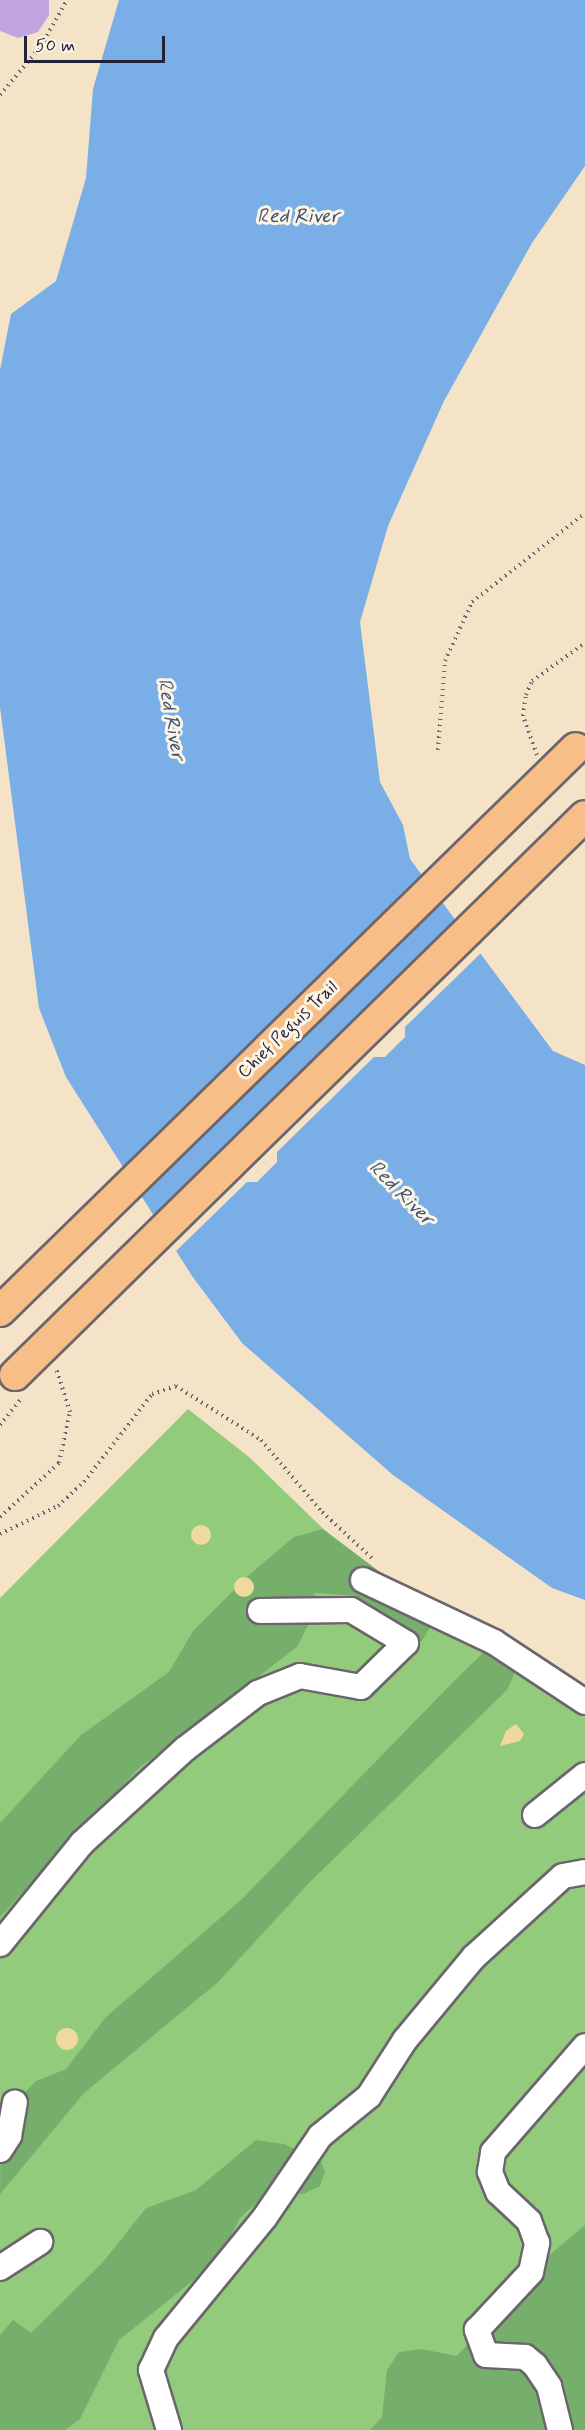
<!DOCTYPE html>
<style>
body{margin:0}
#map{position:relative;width:585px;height:2430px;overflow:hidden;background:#f5e3c8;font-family:Mynerve,sans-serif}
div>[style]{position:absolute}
.green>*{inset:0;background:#93cb7d}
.forest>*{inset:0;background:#76af6c}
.sand>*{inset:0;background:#eeda9e}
.round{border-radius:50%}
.water>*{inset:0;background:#79aee7}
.pier>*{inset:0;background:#f5e3c8}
.building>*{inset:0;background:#c2a2e1}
.path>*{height:4px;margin-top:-2px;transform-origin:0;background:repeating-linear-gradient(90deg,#6c666c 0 1.5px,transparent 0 6px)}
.roads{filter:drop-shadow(2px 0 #6c666c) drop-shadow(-2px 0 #6c666c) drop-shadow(0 2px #6c666c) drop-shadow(0 -2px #6c666c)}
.minor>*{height:24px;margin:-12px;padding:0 12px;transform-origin:12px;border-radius:12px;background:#fff}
.bridges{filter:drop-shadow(2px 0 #6c666c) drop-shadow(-2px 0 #6c666c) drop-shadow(0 2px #6c666c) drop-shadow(0 -2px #6c666c)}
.major-bridge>*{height:30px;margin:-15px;padding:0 15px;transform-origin:15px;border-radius:15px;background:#f7be88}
span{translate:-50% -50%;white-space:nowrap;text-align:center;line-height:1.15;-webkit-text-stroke:6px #fcf5e5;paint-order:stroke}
.street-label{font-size:18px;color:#22223b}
.water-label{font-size:20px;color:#405377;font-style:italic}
.scale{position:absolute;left:24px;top:36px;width:141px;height:27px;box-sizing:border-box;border:3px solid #22223b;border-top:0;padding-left:8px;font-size:18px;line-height:21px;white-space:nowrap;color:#22223b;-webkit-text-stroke:4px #fcf5e5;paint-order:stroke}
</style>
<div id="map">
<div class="green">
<i style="clip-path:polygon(188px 1409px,249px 1457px,373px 1577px,585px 1691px,585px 2430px,0 2430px,0 1598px)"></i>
</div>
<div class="forest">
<i style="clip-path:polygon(323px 1529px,421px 1603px,435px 1620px,421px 1642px,389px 1647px,360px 1630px,356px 1596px,315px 1593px,311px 1619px,297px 1647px,139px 1768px,0 1917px,0 1823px,81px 1735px,169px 1672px,193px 1631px,249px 1575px,294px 1537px)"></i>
<i style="clip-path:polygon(496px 1648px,517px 1668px,507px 1690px,311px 1881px,217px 1983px,84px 2093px,0 2194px,1px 2117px,36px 2081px,66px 2069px,105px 2018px,242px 1899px,456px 1679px,485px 1651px)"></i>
<i style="clip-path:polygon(256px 2140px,284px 2144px,321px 2161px,325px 2172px,320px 2186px,303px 2194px,272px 2189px,240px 2218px,219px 2260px,119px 2340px,80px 2419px,65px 2430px,0 2430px,0 2335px,13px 2320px,31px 2333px,103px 2262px,146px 2208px,196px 2190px)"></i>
<i style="clip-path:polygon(585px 2225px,585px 2430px,370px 2430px,382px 2417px,387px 2370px,399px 2352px,421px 2349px,457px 2356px,546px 2258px)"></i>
</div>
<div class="sand">
<i class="round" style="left:191px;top:1525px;width:20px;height:20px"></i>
<i class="round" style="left:234px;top:1577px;width:20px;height:20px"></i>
<i style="clip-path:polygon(516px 1724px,524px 1734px,520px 1741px,500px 1746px,506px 1731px)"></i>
<i class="round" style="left:56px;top:2028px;width:22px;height:22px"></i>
</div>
<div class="water">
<i style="clip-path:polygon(119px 0,585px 0,585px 166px,532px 243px,444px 401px,388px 526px,360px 622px,380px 782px,403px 825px,410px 859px,553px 1051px,585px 1065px,585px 1600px,552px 1588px,393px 1475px,242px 1343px,192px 1276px,66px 1077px,39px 1008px,0 707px,0 370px,11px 314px,56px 281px,86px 178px,93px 89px)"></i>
</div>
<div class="pier">
<i style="clip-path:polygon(458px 920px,482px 952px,405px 1027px,405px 1037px,385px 1057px,374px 1057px,277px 1152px,277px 1162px,257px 1182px,247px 1182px,174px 1253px,153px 1219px)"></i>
</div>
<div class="building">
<i style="clip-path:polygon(0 0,49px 0,49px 15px,38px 32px,18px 38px,0 31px)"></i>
</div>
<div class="path">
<i style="left:0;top:95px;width:64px;rotate:-50.1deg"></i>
<i style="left:41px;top:46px;width:53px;rotate:-60.5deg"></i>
<i style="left:438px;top:750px;width:89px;rotate:-85.5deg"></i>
<i style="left:445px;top:661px;width:65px;rotate:-65.4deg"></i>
<i style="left:472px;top:602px;width:144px;rotate:-38.2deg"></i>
<i style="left:537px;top:755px;width:41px;rotate:-109.7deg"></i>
<i style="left:523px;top:716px;width:21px;rotate:-82deg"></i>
<i style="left:526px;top:695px;width:15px;rotate:-67deg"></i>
<i style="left:532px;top:681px;width:65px;rotate:-35.6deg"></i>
<i style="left:0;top:1425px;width:33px;rotate:-51deg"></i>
<i style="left:0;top:1517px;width:80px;rotate:-42.5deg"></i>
<i style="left:59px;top:1463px;width:52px;rotate:-77.8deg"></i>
<i style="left:70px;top:1412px;width:46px;rotate:-107.7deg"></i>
<i style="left:0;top:1534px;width:64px;rotate:-25.8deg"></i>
<i style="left:58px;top:1506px;width:35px;rotate:-43deg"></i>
<i style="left:84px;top:1482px;width:111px;rotate:-52.3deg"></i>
<i style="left:152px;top:1394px;width:25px;rotate:-18deg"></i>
<i style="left:176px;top:1386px;width:101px;rotate:32.4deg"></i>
<i style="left:261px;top:1440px;width:94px;rotate:49.7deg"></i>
<i style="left:322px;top:1512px;width:71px;rotate:42.7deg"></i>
</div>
<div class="roads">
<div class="minor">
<i style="left:363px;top:1580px;width:145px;rotate:25.3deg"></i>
<i style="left:494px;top:1642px;width:109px;rotate:33.4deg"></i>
<i style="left:535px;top:1815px;width:64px;rotate:-38.7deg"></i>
<i style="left:0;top:1944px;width:130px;rotate:-50.9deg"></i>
<i style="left:82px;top:1843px;width:139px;rotate:-42.4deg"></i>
<i style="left:185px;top:1749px;width:92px;rotate:-37.5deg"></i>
<i style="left:258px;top:1693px;width:45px;rotate:-22deg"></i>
<i style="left:300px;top:1676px;width:62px;rotate:10.2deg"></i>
<i style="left:361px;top:1687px;width:63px;rotate:-44.4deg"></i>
<i style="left:406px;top:1643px;width:64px;rotate:-149deg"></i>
<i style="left:351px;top:1610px;width:91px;rotate:179.4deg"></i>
<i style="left:0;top:2150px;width:17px;rotate:-57deg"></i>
<i style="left:9px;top:2136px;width:34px;rotate:-80deg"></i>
<i style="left:0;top:2268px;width:48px;rotate:-33deg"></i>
<i style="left:169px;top:2430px;width:63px;rotate:-106.7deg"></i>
<i style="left:151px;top:2370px;width:35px;rotate:-65deg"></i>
<i style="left:166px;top:2338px;width:156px;rotate:-50.7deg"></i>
<i style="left:265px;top:2217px;width:98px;rotate:-55.8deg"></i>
<i style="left:320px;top:2136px;width:63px;rotate:-39.2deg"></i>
<i style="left:369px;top:2096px;width:67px;rotate:-57.3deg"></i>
<i style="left:405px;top:2040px;width:108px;rotate:-50.3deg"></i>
<i style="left:474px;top:1957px;width:120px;rotate:-42.3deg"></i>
<i style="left:563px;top:1876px;width:22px;rotate:-10deg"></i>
<i style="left:560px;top:2430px;width:45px;rotate:-104deg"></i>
<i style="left:549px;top:2386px;width:25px;rotate:-124deg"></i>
<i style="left:535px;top:2365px;width:13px;rotate:-141deg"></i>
<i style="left:525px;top:2357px;width:39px;rotate:-177deg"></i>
<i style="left:486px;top:2355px;width:27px;rotate:-110deg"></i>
<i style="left:477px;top:2330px;width:79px;rotate:-47deg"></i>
<i style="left:531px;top:2272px;width:30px;rotate:-78deg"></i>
<i style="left:537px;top:2243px;width:23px;rotate:-110deg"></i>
<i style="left:529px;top:2221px;width:42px;rotate:-136.9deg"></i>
<i style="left:498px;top:2192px;width:22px;rotate:-112deg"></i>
<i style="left:490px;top:2172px;width:20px;rotate:-81deg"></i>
<i style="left:493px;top:2152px;width:140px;rotate:-49deg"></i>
</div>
</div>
<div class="bridges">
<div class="major-bridge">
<i style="left:0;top:1311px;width:805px;rotate:-44.35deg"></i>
<i style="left:15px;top:1375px;width:798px;rotate:-44.44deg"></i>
</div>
</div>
<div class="street-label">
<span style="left:288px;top:1030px;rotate:-44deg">Chief Peguis Trail</span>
</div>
<div class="water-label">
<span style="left:298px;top:216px">Red River</span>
<span style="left:171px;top:719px;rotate:80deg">Red River</span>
<span style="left:401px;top:1193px;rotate:45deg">Red River</span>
</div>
<div class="scale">50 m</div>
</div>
